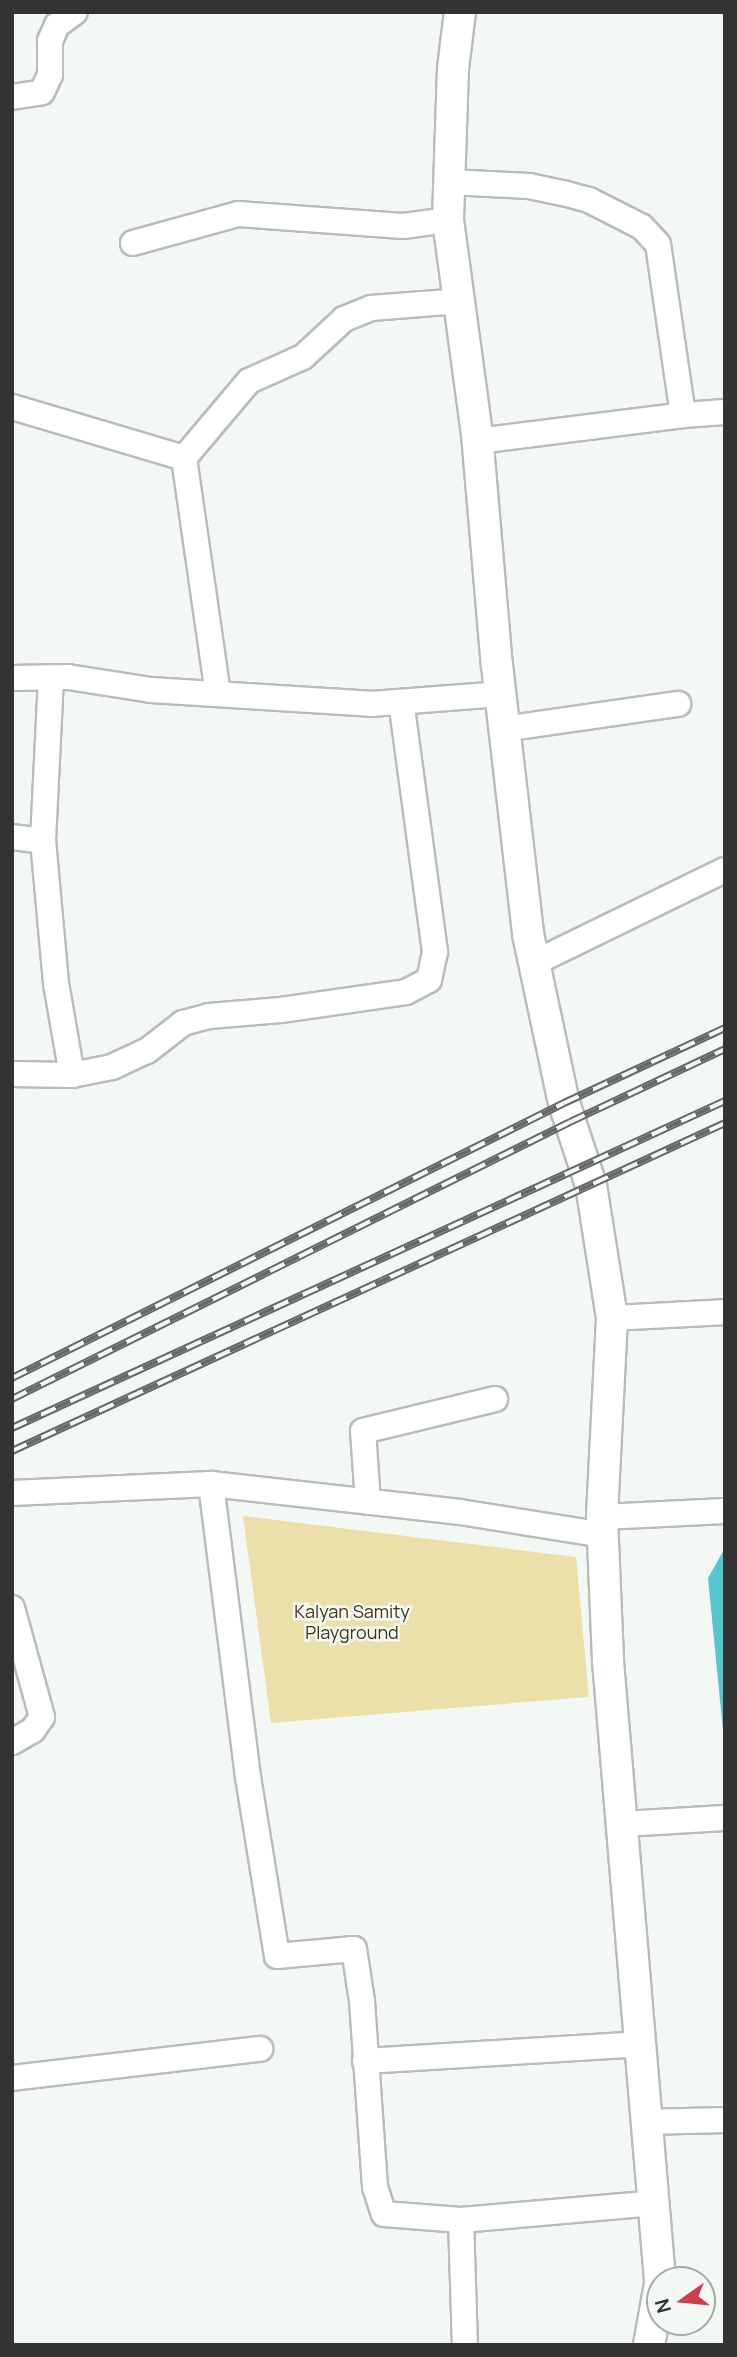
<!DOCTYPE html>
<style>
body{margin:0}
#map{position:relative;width:737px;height:2357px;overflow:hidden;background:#f4f8f4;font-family:Manrope,sans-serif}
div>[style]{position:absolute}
.green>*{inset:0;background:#ece0aa}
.water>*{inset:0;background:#53c6ce}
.roads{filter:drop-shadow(2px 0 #b9bdb9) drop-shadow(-2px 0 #b9bdb9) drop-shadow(0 2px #b9bdb9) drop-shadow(0 -2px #b9bdb9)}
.minor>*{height:24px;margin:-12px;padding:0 12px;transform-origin:12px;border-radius:12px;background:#fff}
.tertiary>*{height:30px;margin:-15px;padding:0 15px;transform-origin:15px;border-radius:15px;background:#fff}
.rail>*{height:8px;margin-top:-4px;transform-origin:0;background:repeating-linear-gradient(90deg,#f4f8f4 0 16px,#666967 0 32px);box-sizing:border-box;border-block:2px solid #666967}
span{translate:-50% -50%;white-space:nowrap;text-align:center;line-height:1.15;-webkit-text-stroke:5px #f4f8f4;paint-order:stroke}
.park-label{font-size:18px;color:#3c3511}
.frame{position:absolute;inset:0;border:14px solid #323433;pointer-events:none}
.north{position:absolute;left:646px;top:2266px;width:70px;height:70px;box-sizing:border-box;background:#f4f8f4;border:2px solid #a6aaa7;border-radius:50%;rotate:255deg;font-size:19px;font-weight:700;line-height:28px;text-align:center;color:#323433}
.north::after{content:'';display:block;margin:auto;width:24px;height:32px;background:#cd3d4d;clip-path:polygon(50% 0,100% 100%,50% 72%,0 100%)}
</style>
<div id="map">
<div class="green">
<i style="clip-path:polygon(243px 1516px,576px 1557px,589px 1697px,271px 1723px)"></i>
</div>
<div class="water">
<i style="clip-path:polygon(725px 1548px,725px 1751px,708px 1578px)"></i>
</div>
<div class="roads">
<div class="minor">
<i style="left:12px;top:97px;width:30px;rotate:-9deg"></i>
<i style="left:42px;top:92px;width:19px;rotate:-65deg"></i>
<i style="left:50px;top:75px;width:34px;rotate:-90deg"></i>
<i style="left:50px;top:41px;width:17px;rotate:-66deg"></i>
<i style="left:57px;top:25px;width:22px;rotate:-36deg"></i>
<i style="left:449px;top:182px;width:80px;rotate:2.9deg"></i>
<i style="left:529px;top:186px;width:35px;rotate:12deg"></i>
<i style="left:563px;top:193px;width:27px;rotate:15deg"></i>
<i style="left:589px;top:200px;width:59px;rotate:27deg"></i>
<i style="left:642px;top:227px;width:23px;rotate:47deg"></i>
<i style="left:658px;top:244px;width:173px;rotate:81.7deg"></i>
<i style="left:683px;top:415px;width:42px;rotate:-4.1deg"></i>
<i style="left:133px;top:243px;width:109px;rotate:-15.4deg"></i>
<i style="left:238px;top:214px;width:165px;rotate:4.2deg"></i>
<i style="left:403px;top:226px;width:45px;rotate:-7.6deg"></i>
<i style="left:12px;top:407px;width:179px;rotate:16.5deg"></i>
<i style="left:184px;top:458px;width:238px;rotate:81.8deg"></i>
<i style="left:478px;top:441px;width:207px;rotate:-7.2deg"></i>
<i style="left:184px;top:458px;width:101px;rotate:-49.8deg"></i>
<i style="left:249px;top:381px;width:59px;rotate:-24deg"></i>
<i style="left:303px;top:357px;width:56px;rotate:-42.8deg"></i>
<i style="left:344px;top:319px;width:29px;rotate:-22deg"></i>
<i style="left:371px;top:308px;width:88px;rotate:-4.5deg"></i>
<i style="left:12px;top:678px;width:56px;rotate:-1deg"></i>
<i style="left:68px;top:677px;width:84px;rotate:8.9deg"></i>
<i style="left:151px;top:690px;width:220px;rotate:3.6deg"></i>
<i style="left:371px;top:704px;width:129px;rotate:-4.4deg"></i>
<i style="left:504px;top:729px;width:176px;rotate:-8.2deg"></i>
<i style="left:12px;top:837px;width:31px;rotate:7deg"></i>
<i style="left:534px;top:963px;width:212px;rotate:-26deg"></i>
<i style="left:12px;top:1074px;width:60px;rotate:1deg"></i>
<i style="left:72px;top:1075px;width:93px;rotate:-99.9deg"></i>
<i style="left:56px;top:983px;width:143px;rotate:-95.2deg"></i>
<i style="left:43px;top:841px;width:163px;rotate:-87.2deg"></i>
<i style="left:72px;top:1075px;width:41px;rotate:-11.3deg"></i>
<i style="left:112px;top:1067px;width:38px;rotate:-25deg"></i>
<i style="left:147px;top:1051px;width:46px;rotate:-37.9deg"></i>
<i style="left:183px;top:1023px;width:27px;rotate:-15deg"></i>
<i style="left:209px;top:1016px;width:72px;rotate:-4.8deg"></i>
<i style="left:281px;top:1010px;width:126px;rotate:-8.2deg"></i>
<i style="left:406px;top:992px;width:26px;rotate:-28deg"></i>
<i style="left:429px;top:980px;width:29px;rotate:-78deg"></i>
<i style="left:435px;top:952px;width:252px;rotate:-97.7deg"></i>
<i style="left:612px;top:1318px;width:113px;rotate:-3deg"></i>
<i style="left:211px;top:1484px;width:251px;rotate:6.4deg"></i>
<i style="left:460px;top:1512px;width:145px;rotate:9.1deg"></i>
<i style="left:12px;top:1493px;width:199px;rotate:-2.6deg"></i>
<i style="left:211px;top:1484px;width:295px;rotate:82.8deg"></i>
<i style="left:248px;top:1777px;width:181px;rotate:80.8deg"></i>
<i style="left:277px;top:1956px;width:77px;rotate:-5.2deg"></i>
<i style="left:354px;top:1949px;width:53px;rotate:81.3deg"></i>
<i style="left:362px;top:2001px;width:186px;rotate:86deg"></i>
<i style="left:375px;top:2187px;width:28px;rotate:72deg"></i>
<i style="left:384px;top:2214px;width:77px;rotate:4.5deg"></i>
<i style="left:461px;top:2220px;width:194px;rotate:-5deg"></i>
<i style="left:368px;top:1502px;width:71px;rotate:-94deg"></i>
<i style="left:363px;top:1431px;width:136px;rotate:-13.6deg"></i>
<i style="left:602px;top:1517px;width:123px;rotate:-2.8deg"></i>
<i style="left:12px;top:1608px;width:113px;rotate:74.6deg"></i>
<i style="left:42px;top:1717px;width:16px;rotate:125deg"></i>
<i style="left:33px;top:1730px;width:24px;rotate:150deg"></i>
<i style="left:623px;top:1824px;width:102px;rotate:-3.4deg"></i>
<i style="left:365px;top:2061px;width:278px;rotate:-3.5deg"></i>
<i style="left:12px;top:2078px;width:250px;rotate:-6.7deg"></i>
<i style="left:645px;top:2122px;width:80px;rotate:-1.4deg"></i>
<i style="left:461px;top:2220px;width:125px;rotate:88.2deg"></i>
</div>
<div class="tertiary">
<i style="left:460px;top:12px;width:56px;rotate:97.1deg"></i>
<i style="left:453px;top:68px;width:152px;rotate:91.9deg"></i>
<i style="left:448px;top:220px;width:216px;rotate:82.3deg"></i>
<i style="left:477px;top:434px;width:232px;rotate:85.1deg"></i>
<i style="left:497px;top:665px;width:271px;rotate:83.4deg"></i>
<i style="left:528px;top:934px;width:173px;rotate:78deg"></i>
<i style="left:564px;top:1103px;width:86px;rotate:71.8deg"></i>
<i style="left:591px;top:1185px;width:135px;rotate:81deg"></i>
<i style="left:612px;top:1318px;width:199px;rotate:92.9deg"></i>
<i style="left:602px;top:1517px;width:144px;rotate:87.6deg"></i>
<i style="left:608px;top:1661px;width:621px;rotate:85.2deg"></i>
<i style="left:649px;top:2345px;width:62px;rotate:-79.8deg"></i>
</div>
</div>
<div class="rail">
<i style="left:12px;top:1378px;width:617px;rotate:-26.48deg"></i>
<i style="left:564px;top:1103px;width:178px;rotate:-25deg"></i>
<i style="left:12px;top:1399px;width:623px;rotate:-26.4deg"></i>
<i style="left:570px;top:1122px;width:171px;rotate:-25.2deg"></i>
<i style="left:12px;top:1428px;width:784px;rotate:-24.64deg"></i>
<i style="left:12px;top:1451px;width:785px;rotate:-24.7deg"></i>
</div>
<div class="park-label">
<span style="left:352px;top:1622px">Kalyan Samity<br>Playground</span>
</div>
<div class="frame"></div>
<div class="north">N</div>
</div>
